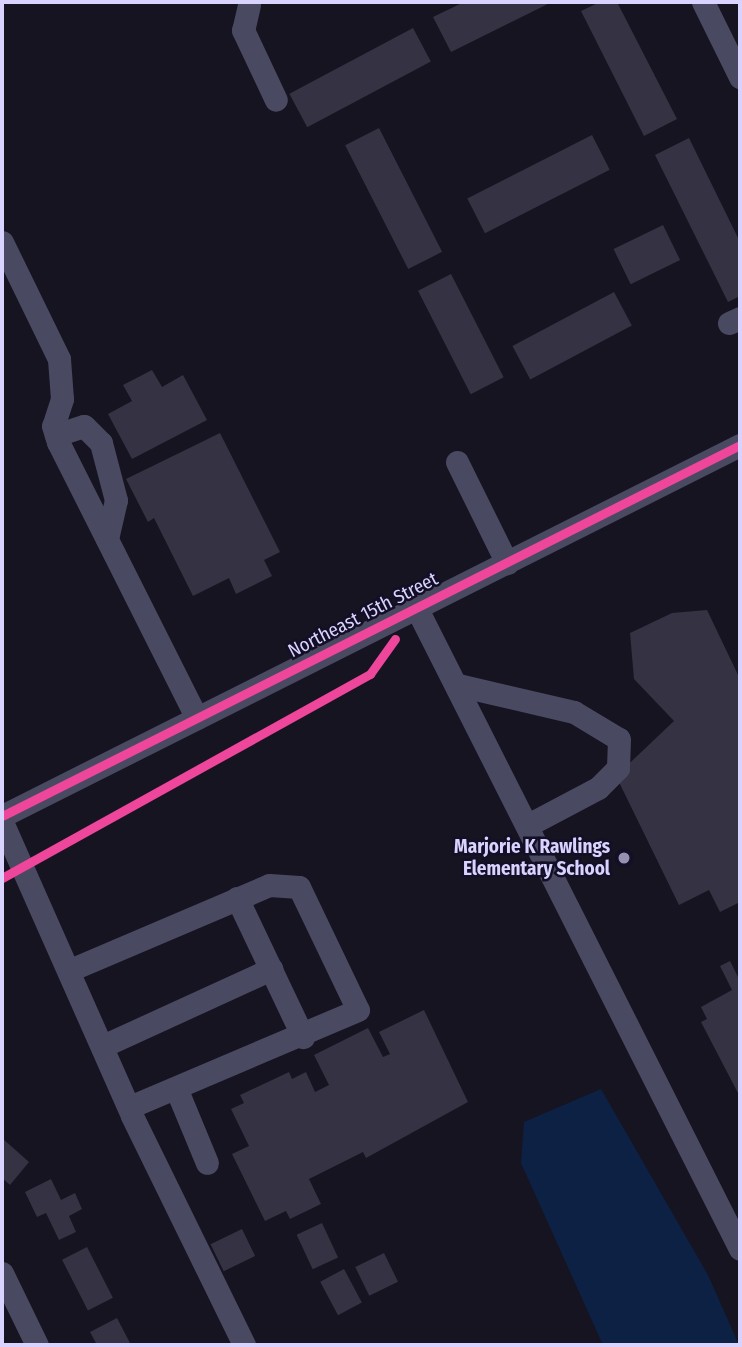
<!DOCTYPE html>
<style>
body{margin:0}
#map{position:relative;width:742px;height:1347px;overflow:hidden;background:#161421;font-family:"Fira Sans Condensed",sans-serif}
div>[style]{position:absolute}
.water>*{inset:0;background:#0d2144}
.building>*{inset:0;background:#343243;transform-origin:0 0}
.minor>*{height:23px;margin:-11.5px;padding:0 11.5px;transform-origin:11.5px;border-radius:11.5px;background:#4a4962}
.cycleway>*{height:9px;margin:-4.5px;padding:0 4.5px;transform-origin:4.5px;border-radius:4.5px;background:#ed469a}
.dots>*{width:19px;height:19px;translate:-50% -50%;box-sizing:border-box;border:4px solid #130f26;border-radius:50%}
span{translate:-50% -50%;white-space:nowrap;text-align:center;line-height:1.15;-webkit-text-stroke:5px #130f26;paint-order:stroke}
.street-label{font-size:19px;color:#d9d4ff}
.poi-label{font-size:19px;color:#d9d4ff;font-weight:700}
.right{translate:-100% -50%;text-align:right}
.frame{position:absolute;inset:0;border:4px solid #d9d4ff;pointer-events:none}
</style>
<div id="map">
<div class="water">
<i style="clip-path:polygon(601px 1089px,708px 1275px,739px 1345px,603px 1345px,521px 1163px,524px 1122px)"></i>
</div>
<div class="building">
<i style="clip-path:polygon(464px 2px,552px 2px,451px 52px,433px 17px)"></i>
<i style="clip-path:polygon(600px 2px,617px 2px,677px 119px,644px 136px,581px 11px)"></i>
<i style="left:413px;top:28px;width:38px;height:140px;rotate:62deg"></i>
<i style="left:379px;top:128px;width:139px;height:38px;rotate:63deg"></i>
<i style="left:592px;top:135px;width:39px;height:140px;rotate:63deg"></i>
<i style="clip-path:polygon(689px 138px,740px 242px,740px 296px,728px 302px,655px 155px)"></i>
<i style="left:663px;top:225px;width:39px;height:55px;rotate:64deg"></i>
<i style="left:451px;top:274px;width:116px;height:37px;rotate:63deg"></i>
<i style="left:614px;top:292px;width:38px;height:115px;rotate:62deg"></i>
<i style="clip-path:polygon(152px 370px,162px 387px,183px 375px,207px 420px,132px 459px,108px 414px,132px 401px,123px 385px)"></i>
<i style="clip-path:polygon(220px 433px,280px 552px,264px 560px,272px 576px,236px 594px,229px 578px,193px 596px,154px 518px,148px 522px,126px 479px)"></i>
<i style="clip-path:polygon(707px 610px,740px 679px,740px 902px,720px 912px,709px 890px,679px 905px,616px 776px,674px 721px,634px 679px,630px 633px,672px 613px)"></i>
<i style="clip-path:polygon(730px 961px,740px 981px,740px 1097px,701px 1022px,707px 1019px,701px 1007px,732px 990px,720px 966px)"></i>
<i style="clip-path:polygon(424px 1010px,468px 1102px,366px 1158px,363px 1152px,309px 1179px,321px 1204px,290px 1219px,286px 1211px,265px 1221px,232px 1154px,249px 1146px,231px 1109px,244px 1103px,240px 1095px,289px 1072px,292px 1079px,306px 1072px,315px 1092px,329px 1085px,314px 1055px,368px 1028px,383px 1057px,390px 1054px,379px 1032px)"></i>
<i style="clip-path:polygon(2px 1138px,29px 1162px,10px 1185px,2px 1178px)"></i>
<i style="clip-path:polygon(51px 1179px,61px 1200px,75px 1193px,82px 1209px,69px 1216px,76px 1232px,59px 1240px,46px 1213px,37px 1217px,25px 1192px)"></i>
<i style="left:322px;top:1223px;width:38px;height:28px;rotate:65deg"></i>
<i style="left:242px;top:1229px;width:30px;height:35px;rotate:64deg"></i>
<i style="left:87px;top:1247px;width:57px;height:28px;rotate:63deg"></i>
<i style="left:384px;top:1253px;width:32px;height:32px;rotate:64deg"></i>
<i style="left:344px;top:1269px;width:38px;height:27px;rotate:62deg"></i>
<i style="clip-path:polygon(117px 1318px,131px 1345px,97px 1345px,90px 1332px)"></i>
</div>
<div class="minor">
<i style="left:703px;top:2px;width:84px;rotate:63.7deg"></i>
<i style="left:249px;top:5px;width:26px;rotate:103deg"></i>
<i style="left:243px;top:30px;width:77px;rotate:64.8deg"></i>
<i style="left:2px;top:242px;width:130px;rotate:64deg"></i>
<i style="left:59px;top:359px;width:40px;rotate:85.7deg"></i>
<i style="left:62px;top:399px;width:28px;rotate:108deg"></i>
<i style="left:53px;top:426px;width:17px;rotate:73deg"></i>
<i style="left:58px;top:442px;width:309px;rotate:63.3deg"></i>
<i style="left:729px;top:323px;width:12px;rotate:-24deg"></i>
<i style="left:56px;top:435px;width:29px;rotate:-18deg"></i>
<i style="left:84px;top:426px;width:24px;rotate:45deg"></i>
<i style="left:101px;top:443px;width:59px;rotate:75.3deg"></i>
<i style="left:116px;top:500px;width:40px;rotate:103deg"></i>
<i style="left:457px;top:462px;width:113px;rotate:63.7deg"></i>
<i style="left:416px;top:607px;width:719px;rotate:63.22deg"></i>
<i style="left:458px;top:685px;width:119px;rotate:13.1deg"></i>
<i style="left:574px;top:712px;width:52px;rotate:31deg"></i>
<i style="left:619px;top:739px;width:29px;rotate:92deg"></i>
<i style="left:618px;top:768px;width:28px;rotate:135deg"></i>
<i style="left:598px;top:788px;width:77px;rotate:152.1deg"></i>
<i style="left:2px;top:816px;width:826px;rotate:-26.69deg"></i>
<i style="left:2px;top:822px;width:321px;rotate:66.1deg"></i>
<i style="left:132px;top:1116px;width:255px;rotate:63.9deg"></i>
<i style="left:237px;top:898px;width:154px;rotate:64.6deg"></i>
<i style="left:70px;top:970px;width:216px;rotate:-23.1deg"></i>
<i style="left:269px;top:885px;width:30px;rotate:4deg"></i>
<i style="left:299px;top:887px;width:136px;rotate:64.4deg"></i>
<i style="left:358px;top:1010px;width:249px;rotate:157deg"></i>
<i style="left:105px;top:1045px;width:183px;rotate:-24.6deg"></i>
<i style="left:176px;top:1088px;width:81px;rotate:67.5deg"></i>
<i style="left:2px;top:1273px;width:80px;rotate:64.1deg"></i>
</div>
<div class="cycleway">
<i style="left:2px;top:816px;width:826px;rotate:-26.69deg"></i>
<i style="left:2px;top:878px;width:421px;rotate:-29deg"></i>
<i style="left:370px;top:674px;width:43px;rotate:-54.5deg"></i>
</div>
<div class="dots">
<i style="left:624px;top:858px;background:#9591b1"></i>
</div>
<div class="street-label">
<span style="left:363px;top:615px;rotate:-27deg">Northeast 15th Street</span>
</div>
<div class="poi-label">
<span class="right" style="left:610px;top:858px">Marjorie K Rawlings<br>Elementary School</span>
</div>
<div class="frame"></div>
</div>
